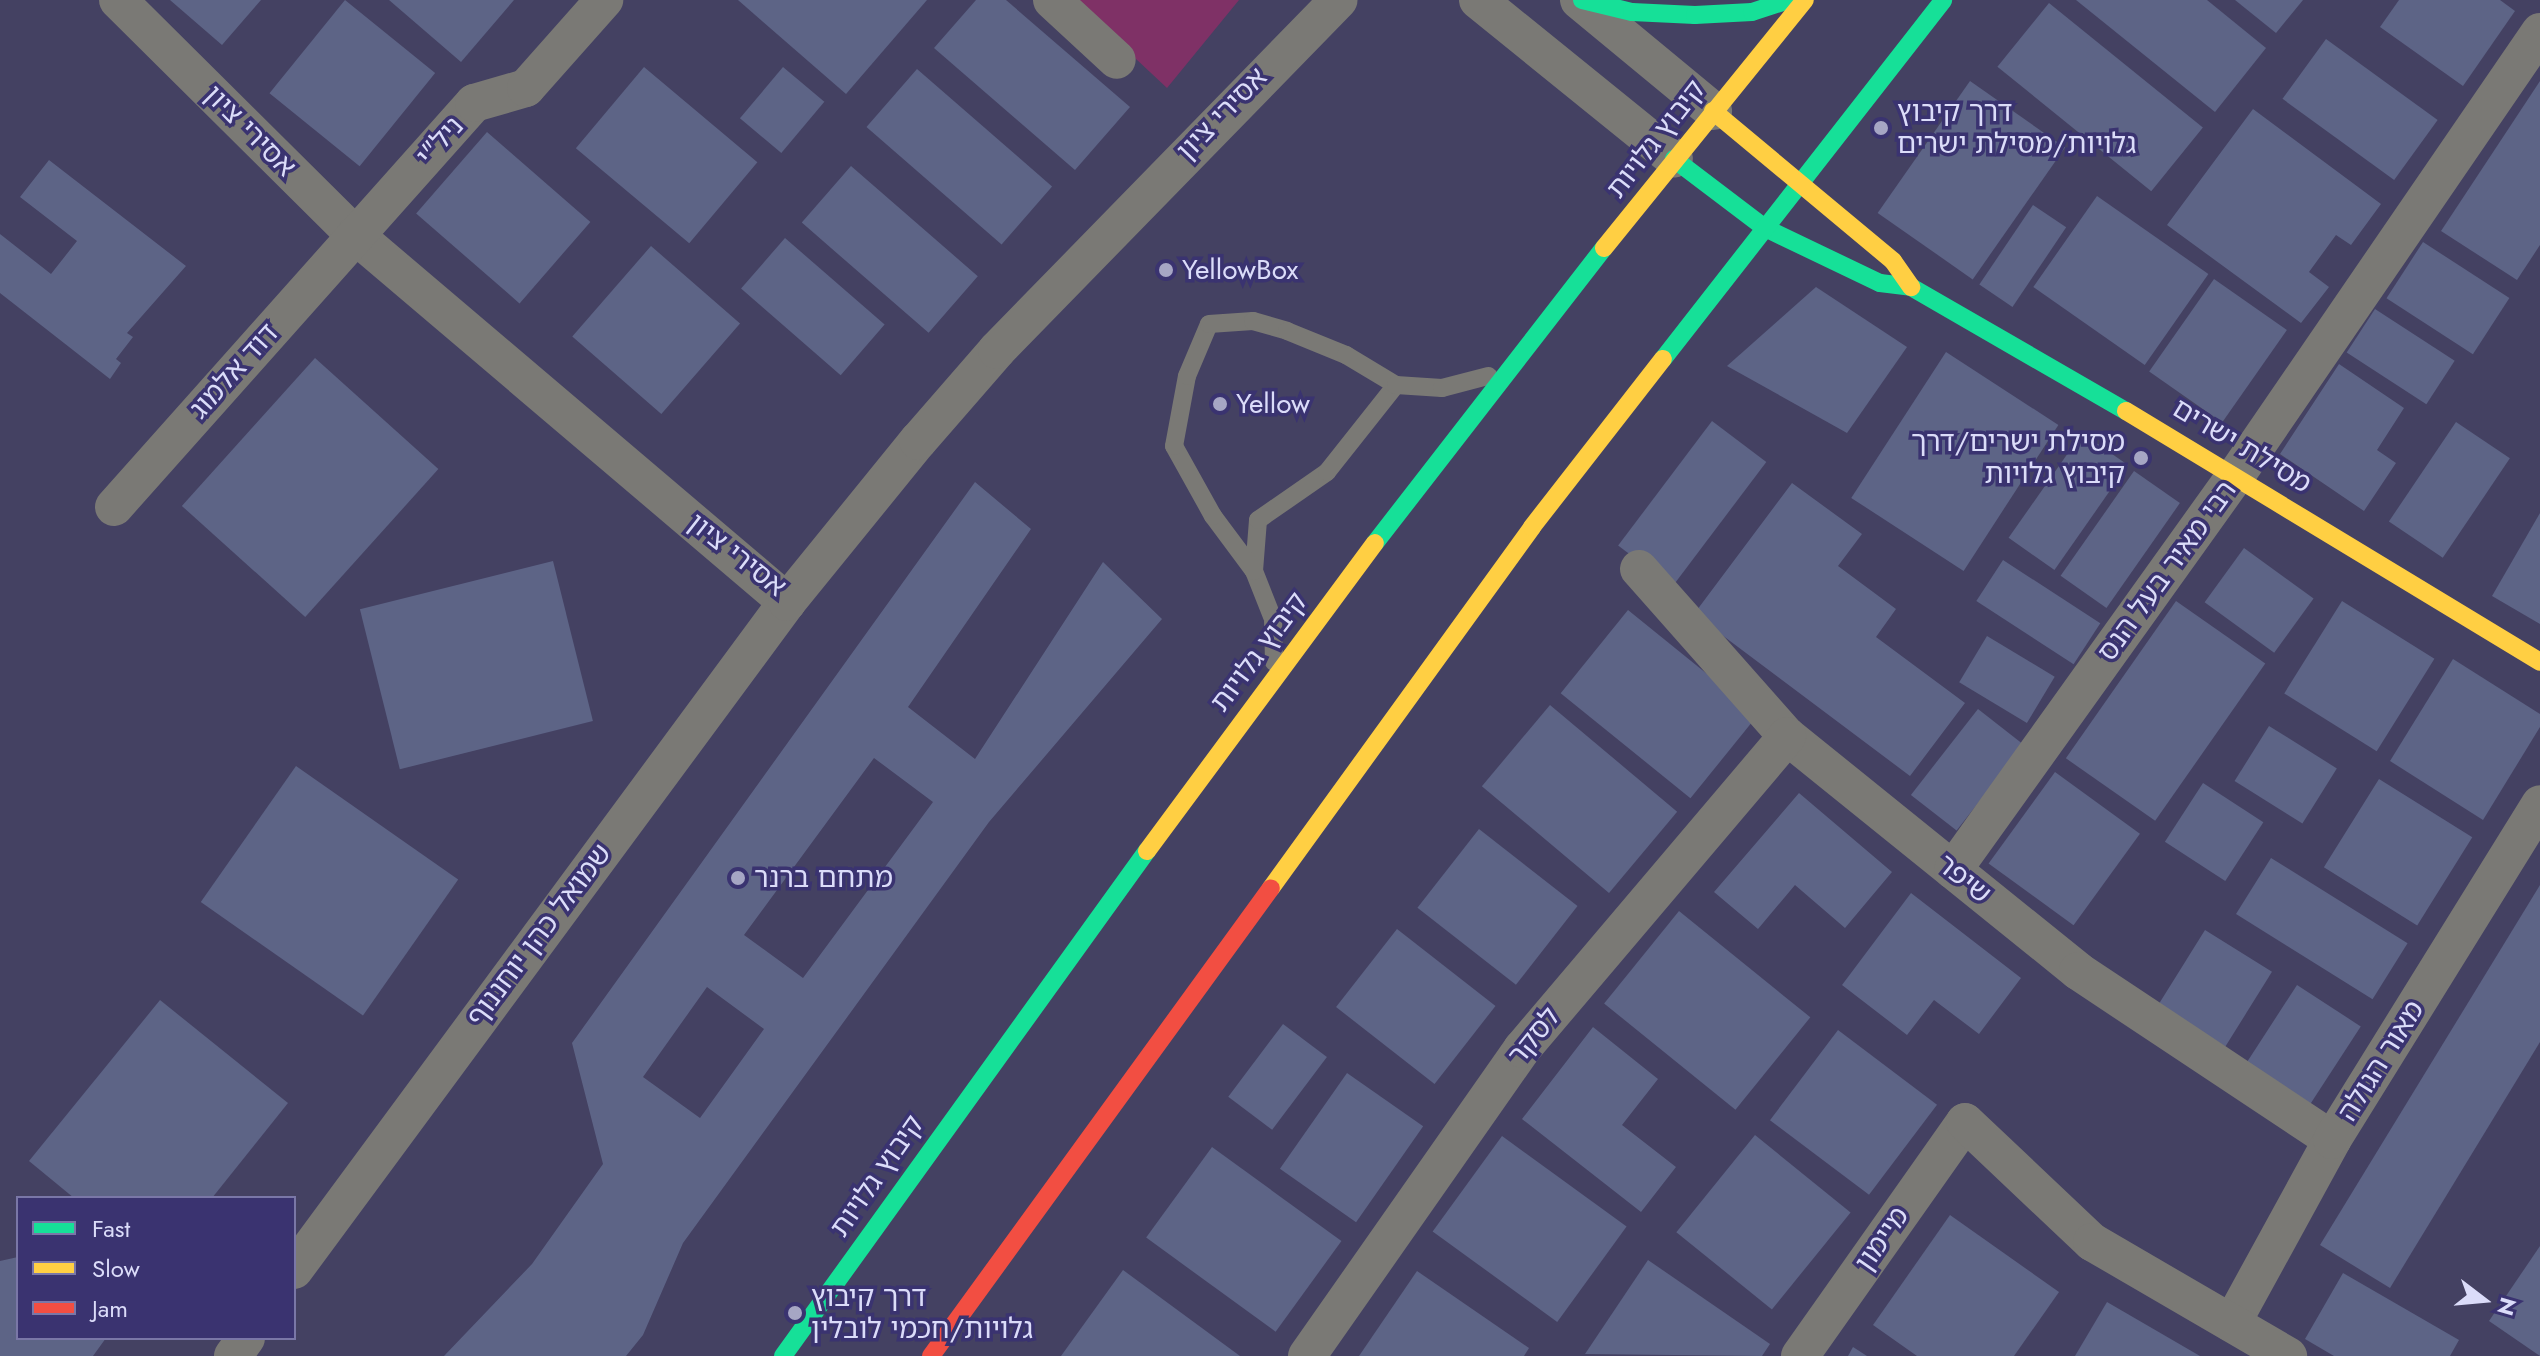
<!DOCTYPE html>
<meta charset="utf-8">
<style>
body{margin:0}
#map{position:relative;width:2540px;height:1356px;overflow:hidden;background:#444162;font-family:Jost,"Noto Sans Hebrew",sans-serif}
div>[style]{position:absolute}
.green>*{inset:0;background:#7f3166}
.building>*{inset:0;background:#5d6486;transform-origin:0 0}
.lane>*{height:18px;margin:-9px;padding:0 9px;transform-origin:9px;border-radius:9px;background:#7a7975}
.street>*{height:38px;margin:-19px;padding:0 19px;transform-origin:19px;border-radius:19px;background:#7a7975}
.fast>*{height:18px;margin:-9px;padding:0 9px;transform-origin:9px;border-radius:9px;background:#16e098}
.slow>*{height:18px;margin:-9px;padding:0 9px;transform-origin:9px;border-radius:9px;background:#ffcf43}
.jam>*{height:18px;margin:-9px;padding:0 9px;transform-origin:9px;border-radius:9px;background:#f24e42}
.dots>*{width:22px;height:22px;translate:-50% -50%;box-sizing:border-box;border:4px solid #3a3370;border-radius:50%}
span{translate:-50% -50%;white-space:nowrap;text-align:center;line-height:1.15;-webkit-text-stroke:7px #3a3370;paint-order:stroke}
.poi-label{font-size:28px;color:#dbdcf9}
.left{translate:0 -50%;text-align:left}
.right{translate:-100% -50%;text-align:right}
.street-label{font-size:28px;color:#dbdcf9}
.legend{position:absolute;left:16px;top:1196px;width:280px;height:144px;box-sizing:border-box;background:#3a3370;border:2px solid #7a77a7;margin:0;padding:10px 14px;list-style:none;font-size:24px;color:#dbdcf9}
.legend li{display:flex;align-items:center;gap:16px;height:40px}
.legend b{width:40px;border:2px solid #7a77a7}
.north{position:absolute;left:2444px;top:1260px;width:80px;height:80px;-webkit-text-stroke:6px #3a3370;paint-order:stroke;rotate:106deg;font-size:22px;font-weight:700;line-height:32px;text-align:center;color:#dbdcf9}
.north::after{content:'';display:block;margin:auto;width:28px;height:36px;background:#dbdcf9;clip-path:polygon(50% 0,100% 100%,50% 72%,0 100%)}
</style>
<div id="map">
<div class="green">
<i style="clip-path:polygon(1073px 0,1239px 0,1167px 88px)"></i>
</div>
<div class="building">
<i style="clip-path:polygon(170px 0,261px 0,222px 45px)"></i>
<i style="left:345px;top:0;width:116px;height:120px;rotate:39deg"></i>
<i style="clip-path:polygon(389px 0,514px 0,461px 62px)"></i>
<i style="clip-path:polygon(738px 0,927px 0,846px 94px)"></i>
<i style="clip-path:polygon(976px 0,1006px 0,1130px 107px,1075px 170px,934px 48px)"></i>
<i style="clip-path:polygon(2076px 0,2207px 0,2266px 48px,2215px 112px)"></i>
<i style="clip-path:polygon(2235px 0,2303px 0,2276px 33px)"></i>
<i style="clip-path:polygon(2399px 0,2500px 0,2515px 11px,2463px 86px,2380px 27px)"></i>
<i style="left:2049px;top:3px;width:198px;height:82px;rotate:39deg"></i>
<i style="left:2326px;top:39px;width:138px;height:74px;rotate:36deg"></i>
<i style="left:644px;top:67px;width:148px;height:106px;rotate:40deg"></i>
<i style="left:783px;top:67px;width:54px;height:67px;rotate:40deg"></i>
<i style="left:917px;top:69px;width:179px;height:77px;rotate:41deg"></i>
<i style="left:1970px;top:81px;width:116px;height:161px;rotate:35deg"></i>
<i style="clip-path:polygon(2540px 81px,2540px 245px,2517px 280px,2441px 231px)"></i>
<i style="clip-path:polygon(2253px 109px,2381px 204px,2351px 245px,2336px 235px,2309px 272px,2329px 287px,2301px 323px,2167px 225px)"></i>
<i style="left:487px;top:132px;width:137px;height:108px;rotate:41deg"></i>
<i style="clip-path:polygon(49px 160px,186px 266px,127px 333px,133px 337px,116px 359px,121px 363px,110px 379px,0 293px,0 234px,51px 274px,77px 241px,20px 197px)"></i>
<i style="left:851px;top:166px;width:168px;height:75px;rotate:41deg"></i>
<i style="left:2097px;top:196px;width:136px;height:111px;rotate:35deg"></i>
<i style="left:2033px;top:205px;width:40px;height:96px;rotate:34deg"></i>
<i style="left:785px;top:238px;width:132px;height:67px;rotate:41deg"></i>
<i style="left:2423px;top:242px;width:103px;height:67px;rotate:33deg"></i>
<i style="left:651px;top:246px;width:118px;height:120px;rotate:41deg"></i>
<i style="left:2214px;top:279px;width:89px;height:113px;rotate:35deg"></i>
<i style="clip-path:polygon(1816px 287px,1907px 347px,1847px 433px,1727px 366px)"></i>
<i style="left:2375px;top:309px;width:95px;height:52px;rotate:33deg"></i>
<i style="left:1946px;top:352px;width:134px;height:174px;rotate:33deg"></i>
<i style="left:315px;top:358px;width:166px;height:199px;rotate:42deg"></i>
<i style="clip-path:polygon(2339px 364px,2404px 408px,2377px 450px,2396px 463px,2364px 511px,2280px 454px)"></i>
<i style="left:1712px;top:421px;width:68px;height:156px;rotate:37deg"></i>
<i style="left:2456px;top:422px;width:65px;height:120px;rotate:34deg"></i>
<i style="left:2082px;top:433px;width:56px;height:128px;rotate:35deg"></i>
<i style="left:2134px;top:471px;width:56px;height:128px;rotate:35deg"></i>
<i style="clip-path:polygon(evenodd,975px 482px,1031px 529px,908px 707px,975px 759px,1103px 562px,1162px 619px,989px 822px,683px 1243px,643px 1335px,626px 1356px,444px 1356px,532px 1264px,603px 1164px,572px 1043px,975px 482px,874px 758px,933px 802px,803px 978px,744px 935px,874px 758px,975px 482px,707px 987px,764px 1029px,700px 1118px,643px 1077px,707px 987px)"></i>
<i style="clip-path:polygon(1792px 483px,1862px 534px,1838px 566px,1896px 609px,1876px 637px,1965px 703px,1910px 776px,1694px 614px)"></i>
<i style="clip-path:polygon(2540px 513px,2540px 624px,2492px 596px)"></i>
<i style="left:2244px;top:548px;width:86px;height:67px;rotate:36deg"></i>
<i style="left:2003px;top:560px;width:116px;height:49px;rotate:33deg"></i>
<i style="left:553px;top:561px;width:165px;height:199px;rotate:76deg"></i>
<i style="left:2176px;top:601px;width:109px;height:192px;rotate:35deg"></i>
<i style="left:2342px;top:601px;width:109px;height:109px;rotate:32deg"></i>
<i style="left:1628px;top:610px;width:167px;height:107px;rotate:39deg"></i>
<i style="left:1987px;top:636px;width:79px;height:54px;rotate:31deg"></i>
<i style="clip-path:polygon(2453px 659px,2540px 714px,2540px 727px,2483px 820px,2390px 761px)"></i>
<i style="left:1550px;top:705px;width:166px;height:106px;rotate:40deg"></i>
<i style="left:1978px;top:709px;width:58px;height:109px;rotate:38deg"></i>
<i style="left:2269px;top:726px;width:80px;height:65px;rotate:32deg"></i>
<i style="left:296px;top:766px;width:198px;height:166px;rotate:35deg"></i>
<i style="left:2055px;top:772px;width:105px;height:113px;rotate:36deg"></i>
<i style="left:2379px;top:779px;width:110px;height:104px;rotate:32deg"></i>
<i style="left:2203px;top:783px;width:72px;height:70px;rotate:33deg"></i>
<i style="clip-path:polygon(1799px 793px,1892px 872px,1845px 928px,1795px 885px,1758px 929px,1714px 892px)"></i>
<i style="left:1479px;top:829px;width:125px;height:100px;rotate:38deg"></i>
<i style="left:2271px;top:858px;width:161px;height:66px;rotate:32deg"></i>
<i style="clip-path:polygon(2540px 885px,2540px 1042px,2390px 1288px,2320px 1245px)"></i>
<i style="clip-path:polygon(1911px 893px,2021px 978px,1979px 1034px,1934px 1000px,1907px 1035px,1842px 985px)"></i>
<i style="left:1679px;top:911px;width:169px;height:119px;rotate:39deg"></i>
<i style="left:1397px;top:929px;width:125px;height:99px;rotate:38deg"></i>
<i style="left:2205px;top:930px;width:79px;height:88px;rotate:32deg"></i>
<i style="left:2297px;top:985px;width:76px;height:92px;rotate:33deg"></i>
<i style="clip-path:polygon(160px 1000px,288px 1103px,212px 1198px,74px 1198px,29px 1161px)"></i>
<i style="left:1283px;top:1024px;width:55px;height:91px;rotate:37deg"></i>
<i style="clip-path:polygon(1593px 1027px,1658px 1079px,1622px 1125px,1676px 1167px,1641px 1212px,1522px 1119px)"></i>
<i style="left:1838px;top:1030px;width:124px;height:113px;rotate:37deg"></i>
<i style="left:1347px;top:1073px;width:93px;height:117px;rotate:35deg"></i>
<i style="left:1755px;top:1135px;width:123px;height:125px;rotate:39deg"></i>
<i style="left:1502px;top:1136px;width:154px;height:118px;rotate:36deg"></i>
<i style="left:1212px;top:1147px;width:160px;height:112px;rotate:36deg"></i>
<i style="clip-path:polygon(1950px 1215px,2059px 1292px,2014px 1356px,1917px 1356px,1873px 1325px)"></i>
<i style="clip-path:polygon(2540px 1246px,2540px 1356px,2489px 1321px)"></i>
<i style="clip-path:polygon(18px 1257px,18px 1338px,106px 1338px,93px 1356px,0 1356px,0 1261px)"></i>
<i style="clip-path:polygon(1648px 1260px,1770px 1344px,1762px 1356px,1585px 1354px)"></i>
<i style="clip-path:polygon(1123px 1270px,1240px 1356px,1061px 1356px)"></i>
<i style="clip-path:polygon(1417px 1271px,1529px 1348px,1524px 1356px,1359px 1356px)"></i>
<i style="clip-path:polygon(2343px 1273px,2459px 1340px,2450px 1356px,2334px 1356px,2305px 1339px)"></i>
<i style="clip-path:polygon(2107px 1302px,2200px 1356px,2075px 1356px)"></i>
<i style="clip-path:polygon(1853px 1347px,1867px 1356px,1848px 1356px)"></i>
</div>
<div class="lane">
<i style="left:1254px;top:571px;width:51px;rotate:-85.5deg"></i>
<i style="left:1258px;top:520px;width:84px;rotate:-34.8deg"></i>
<i style="left:1327px;top:472px;width:111px;rotate:-51.6deg"></i>
<i style="left:1274px;top:662px;width:43px;rotate:-91.3deg"></i>
<i style="left:1273px;top:619px;width:52px;rotate:-111.6deg"></i>
<i style="left:1254px;top:571px;width:69px;rotate:-126.7deg"></i>
<i style="left:1213px;top:516px;width:80px;rotate:-119.1deg"></i>
<i style="left:1174px;top:446px;width:71px;rotate:-79.5deg"></i>
<i style="left:1187px;top:376px;width:56px;rotate:-67.1deg"></i>
<i style="left:1209px;top:324px;width:44px;rotate:-3.9deg"></i>
<i style="left:1253px;top:321px;width:35px;rotate:16deg"></i>
<i style="left:1287px;top:331px;width:64px;rotate:22.1deg"></i>
<i style="left:1346px;top:355px;width:58px;rotate:31deg"></i>
<i style="left:1396px;top:385px;width:46px;rotate:3.7deg"></i>
<i style="left:1442px;top:388px;width:48px;rotate:-14.6deg"></i>
</div>
<div class="street">
<i style="left:118px;top:0;width:334px;rotate:44.8deg"></i>
<i style="left:355px;top:235px;width:567px;rotate:40.35deg"></i>
<i style="left:1052px;top:0;width:88px;rotate:42.7deg"></i>
<i style="left:1478px;top:0;width:252px;rotate:39deg"></i>
<i style="left:1579px;top:0;width:174px;rotate:39.6deg"></i>
<i style="left:114px;top:507px;width:541px;rotate:-48.3deg"></i>
<i style="left:474px;top:103px;width:54px;rotate:-16.1deg"></i>
<i style="left:526px;top:88px;width:118px;rotate:-48.4deg"></i>
<i style="left:1639px;top:569px;width:223px;rotate:48.5deg"></i>
<i style="left:1787px;top:736px;width:374px;rotate:38.9deg"></i>
<i style="left:2078px;top:971px;width:305px;rotate:33.6deg"></i>
<i style="left:1953px;top:870px;width:487px;rotate:-54.4deg"></i>
<i style="left:2237px;top:474px;width:536px;rotate:-55.57deg"></i>
<i style="left:294px;top:1270px;width:830px;rotate:-53.57deg"></i>
<i style="left:787px;top:602px;width:208px;rotate:-50.9deg"></i>
<i style="left:918px;top:441px;width:121px;rotate:-49deg"></i>
<i style="left:997px;top:350px;width:489px;rotate:-45.7deg"></i>
<i style="left:2232px;top:1323px;width:209px;rotate:-61.3deg"></i>
<i style="left:2332px;top:1140px;width:395px;rotate:-58.2deg"></i>
<i style="left:233px;top:1356px;width:22px;rotate:-54deg"></i>
<i style="left:1307px;top:1356px;width:375px;rotate:-55deg"></i>
<i style="left:1522px;top:1049px;width:410px;rotate:-49.7deg"></i>
<i style="left:1800px;top:1356px;width:286px;rotate:-54.8deg"></i>
<i style="left:1965px;top:1122px;width:175px;rotate:43.4deg"></i>
<i style="left:2092px;top:1242px;width:227px;rotate:30.2deg"></i>
</div>
<div class="fast">
<i style="left:1582px;top:0;width:51px;rotate:13.5deg"></i>
<i style="left:1632px;top:12px;width:63px;rotate:2.7deg"></i>
<i style="left:1695px;top:15px;width:57px;rotate:-3deg"></i>
<i style="left:1752px;top:12px;width:39px;rotate:-18deg"></i>
<i style="left:1674px;top:159px;width:114px;rotate:37.2deg"></i>
<i style="left:1765px;top:228px;width:127px;rotate:25.6deg"></i>
<i style="left:1880px;top:283px;width:31px;rotate:7deg"></i>
<i style="left:1911px;top:287px;width:248px;rotate:30deg"></i>
<i style="left:1663px;top:359px;width:455px;rotate:-52deg"></i>
<i style="left:1375px;top:543px;width:373px;rotate:-52.2deg"></i>
<i style="left:783px;top:1356px;width:623px;rotate:-54.22deg"></i>
</div>
<div class="slow">
<i style="left:1713px;top:111px;width:234px;rotate:39.8deg"></i>
<i style="left:1893px;top:261px;width:32px;rotate:55deg"></i>
<i style="left:1604px;top:248px;width:319px;rotate:-51deg"></i>
<i style="left:2126px;top:411px;width:484px;rotate:31.2deg"></i>
<i style="left:1147px;top:851px;width:383px;rotate:-53.5deg"></i>
<i style="left:1271px;top:888px;width:445px;rotate:-54.1deg"></i>
<i style="left:1532px;top:527px;width:213px;rotate:-52.1deg"></i>
</div>
<div class="jam">
<i style="left:931px;top:1356px;width:578px;rotate:-54deg"></i>
</div>
<div class="dots">
<i style="left:1881px;top:128px;background:#a6a6c4"></i>
<i style="left:1166px;top:270px;background:#a6a6c4"></i>
<i style="left:1220px;top:404px;background:#a6a6c4"></i>
<i style="left:2141px;top:458px;background:#a6a6c4"></i>
<i style="left:738px;top:878px;background:#a6a6c4"></i>
<i style="left:795px;top:1313px;background:#a6a6c4"></i>
</div>
<div class="poi-label">
<span class="left" style="left:1897px;top:128px">דרך קיבוץ<br>גלויות/מסילת ישרים</span>
<span class="left" style="left:1182px;top:270px">YellowBox</span>
<span class="left" style="left:1236px;top:404px">Yellow</span>
<span class="right" style="left:2125px;top:458px">מסילת ישרים/דרך<br>קיבוץ גלויות</span>
<span class="left" style="left:754px;top:878px">מתחם ברנר</span>
<span class="left" style="left:811px;top:1313px">דרך קיבוץ<br>גלויות/חכמי לובלין</span>
</div>
<div class="street-label">
<span style="left:1222px;top:114px;rotate:-46deg">אסירי ציון</span>
<span style="left:250px;top:131px;rotate:45deg">אסירי ציון</span>
<span style="left:1656px;top:139px;rotate:-52deg">קיבוץ גלויות</span>
<span style="left:440px;top:141px;rotate:-48deg">ניל"י</span>
<span style="left:234px;top:371px;rotate:-48deg">דוד אלמוג</span>
<span style="left:2242px;top:446px;rotate:31deg">מסילת ישרים</span>
<span style="left:737px;top:555px;rotate:38deg">אסירי ציון</span>
<span style="left:2167px;top:571px;rotate:-54deg">רבי מאיר בעל הנס</span>
<span style="left:1259px;top:652px;rotate:-53deg">קיבוץ גלויות</span>
<span style="left:1964px;top:879px;rotate:39deg">שיפר</span>
<span style="left:539px;top:935px;rotate:-53deg">שמואל כהן יוחננוף</span>
<span style="left:1534px;top:1036px;rotate:-51deg">לסקר</span>
<span style="left:2381px;top:1061px;rotate:-58deg">מאור הגולה</span>
<span style="left:877px;top:1176px;rotate:-55deg">קיבוץ גלויות</span>
<span style="left:1882px;top:1239px;rotate:-55deg">מיימון</span>
</div>
<ul class="legend">
<li><b style="height:10px;background:#16e098"></b>Fast</li>
<li><b style="height:10px;background:#ffcf43"></b>Slow</li>
<li><b style="height:10px;background:#f24e42"></b>Jam</li>
</ul>
<div class="north">N</div>
</div>
